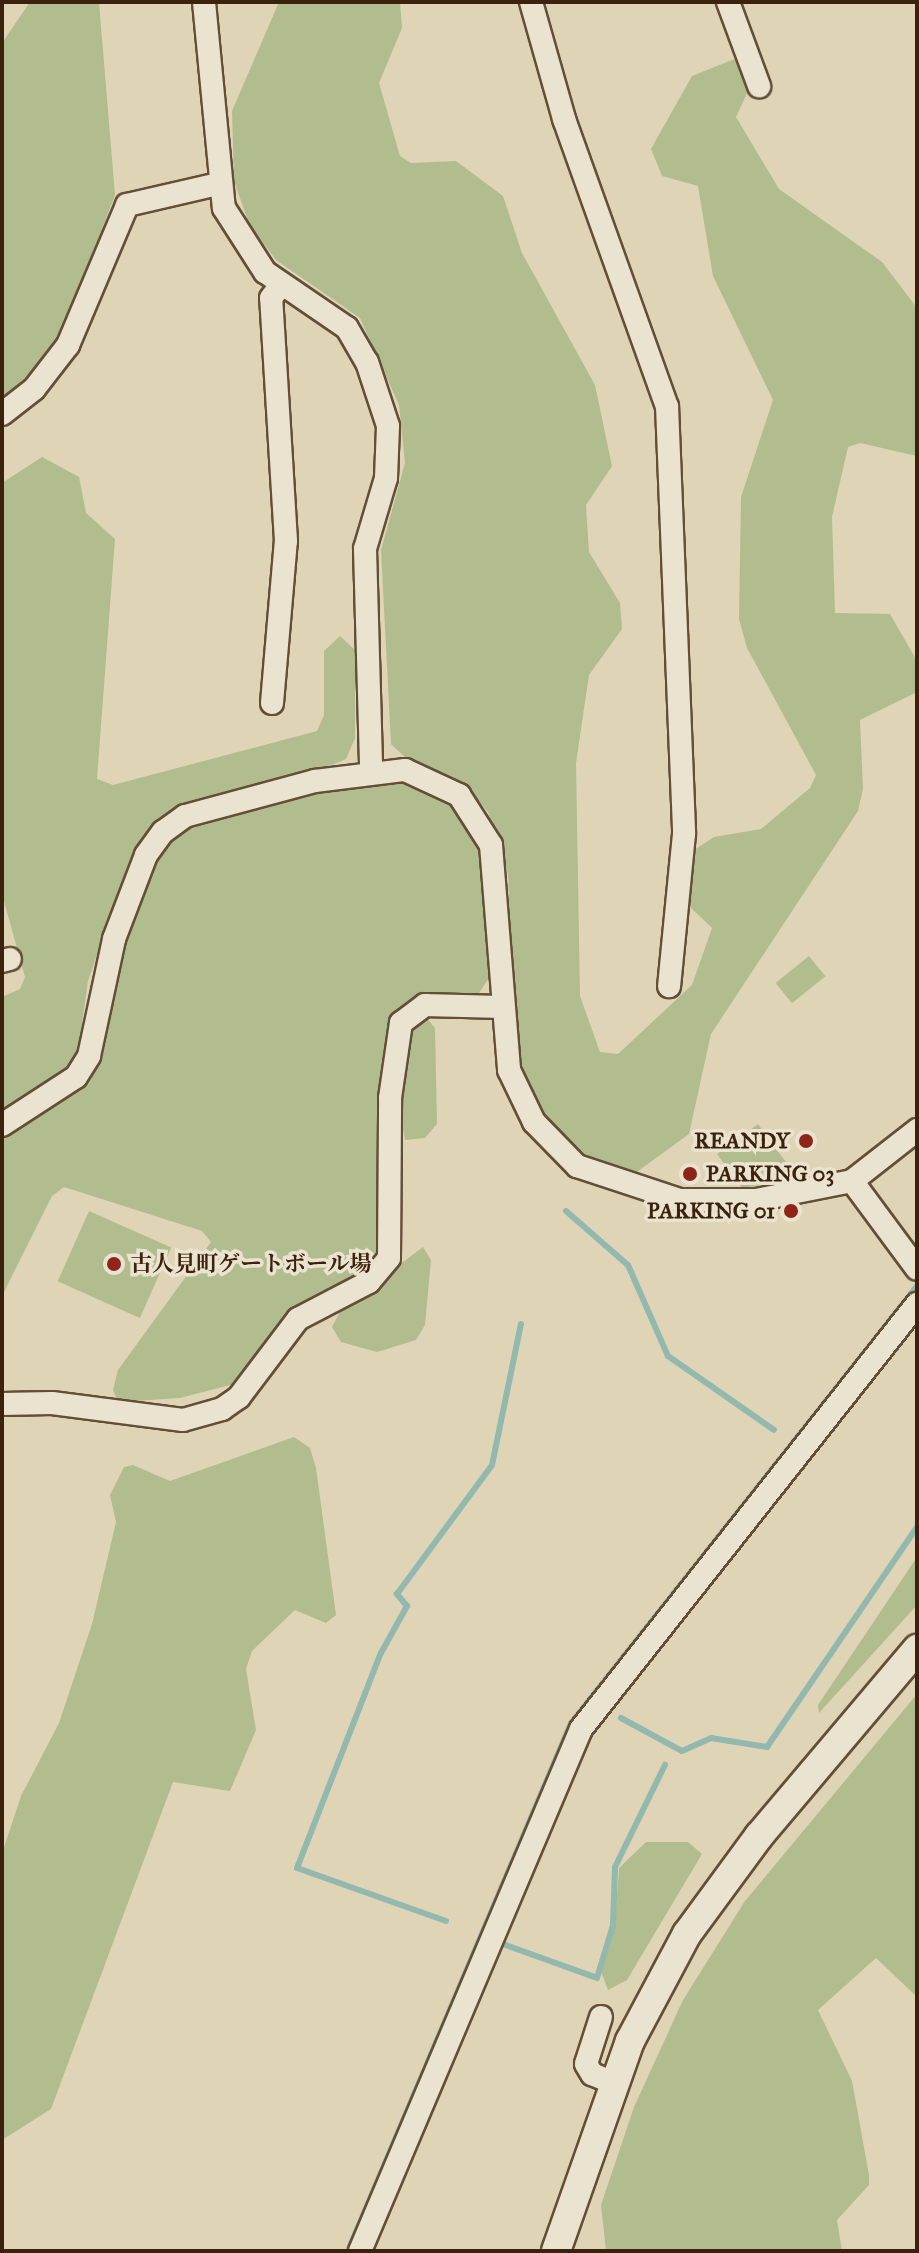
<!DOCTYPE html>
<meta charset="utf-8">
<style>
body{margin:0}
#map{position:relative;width:919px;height:2253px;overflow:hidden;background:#dfd4b6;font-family:"IM FELL Great Primer","Noto Serif JP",serif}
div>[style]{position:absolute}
.green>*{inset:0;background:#b1bd8f;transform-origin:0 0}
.stream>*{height:6px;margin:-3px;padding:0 3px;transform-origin:3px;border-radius:3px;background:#93b8ae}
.roads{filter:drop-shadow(2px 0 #644e36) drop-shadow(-2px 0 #644e36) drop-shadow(0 2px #644e36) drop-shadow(0 -2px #644e36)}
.minor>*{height:22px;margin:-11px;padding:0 11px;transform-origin:11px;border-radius:11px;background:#eae3d0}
.tertiary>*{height:28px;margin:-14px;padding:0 14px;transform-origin:14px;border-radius:14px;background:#eae3d0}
.dots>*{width:22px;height:22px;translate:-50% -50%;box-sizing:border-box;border:4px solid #eae3d0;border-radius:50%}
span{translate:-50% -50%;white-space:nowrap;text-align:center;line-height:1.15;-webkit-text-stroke:7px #eae3d0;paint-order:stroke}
.poi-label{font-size:22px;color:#3b220c;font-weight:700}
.right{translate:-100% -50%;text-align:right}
.left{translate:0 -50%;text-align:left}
.frame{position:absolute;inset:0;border:4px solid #3b220c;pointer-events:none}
</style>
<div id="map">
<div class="green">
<i style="clip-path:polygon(30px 2px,99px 2px,115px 195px,60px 340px,2px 403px,2px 43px)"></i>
<i style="clip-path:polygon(279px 2px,400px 2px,402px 28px,379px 83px,400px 156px,411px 163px,456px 161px,503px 196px,522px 253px,595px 385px,612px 466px,586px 505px,589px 552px,620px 603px,622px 629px,589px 675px,576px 763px,580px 996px,600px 1052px,618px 1054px,692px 985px,712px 928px,688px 905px,694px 850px,714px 837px,761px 829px,810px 788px,816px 775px,747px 648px,739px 619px,741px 497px,773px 400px,713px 276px,698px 186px,662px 176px,651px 149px,692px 76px,737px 58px,749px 89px,736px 117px,779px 189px,882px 262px,917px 308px,917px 456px,860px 443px,848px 447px,832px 517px,835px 613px,890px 614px,917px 661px,917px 692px,860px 720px,863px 789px,858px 811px,711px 1034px,689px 1134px,634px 1174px,584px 1156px,561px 1137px,530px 1092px,514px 1038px,508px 874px,488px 812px,466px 786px,407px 759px,391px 744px,381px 550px,405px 463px,399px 405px,360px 318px,276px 260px,249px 224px,234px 181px,232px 111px)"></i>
<i style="clip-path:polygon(42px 457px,79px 477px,86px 513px,115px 539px,97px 779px,113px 785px,317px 731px,324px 715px,324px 651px,340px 636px,355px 650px,355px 738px,346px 759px,334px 764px,181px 806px,155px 825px,136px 850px,104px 935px,88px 981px,78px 1052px,68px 1069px,2px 1112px,2px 997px,20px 989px,25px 977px,2px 894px,2px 483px)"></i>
<i style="clip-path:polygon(403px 781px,451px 804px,481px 849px,489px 978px,477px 996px,423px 997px,394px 1019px,383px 1075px,384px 1241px,374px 1266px,293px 1314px,234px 1384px,180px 1398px,118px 1402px,113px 1390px,118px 1370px,211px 1242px,202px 1231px,64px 1187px,52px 1196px,2px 1296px,2px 1139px,85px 1085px,100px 1060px,111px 987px,156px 861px,171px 841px,190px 826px,317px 792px)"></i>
<i style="left:809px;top:956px;width:26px;height:43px;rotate:51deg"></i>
<i style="clip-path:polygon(425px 1016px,435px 1028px,437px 1124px,425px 1138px,405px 1140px,398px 1099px,408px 1027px)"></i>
<i style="clip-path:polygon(758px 1124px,770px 1141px,799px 1179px,742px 1188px,717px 1154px)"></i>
<i style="left:89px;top:1211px;width:90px;height:77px;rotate:24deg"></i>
<i style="clip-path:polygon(423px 1247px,431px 1260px,425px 1325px,416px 1340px,377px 1352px,341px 1342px,332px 1327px,342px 1308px)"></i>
<i style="clip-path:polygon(294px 1437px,310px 1448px,316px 1468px,336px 1615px,326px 1623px,295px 1610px,252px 1651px,246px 1669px,256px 1730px,230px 1791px,173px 1782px,51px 2109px,2px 2140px,2px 1853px,21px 1796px,59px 1723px,92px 1624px,116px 1522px,110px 1495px,124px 1467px,133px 1465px,170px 1481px)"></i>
<i style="clip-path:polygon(917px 1557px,917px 1605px,819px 1713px,818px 1705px)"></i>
<i style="clip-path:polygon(917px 1694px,917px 1997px,876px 1958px,818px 2010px,852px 2081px,869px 2175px,869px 2185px,837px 2220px,842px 2251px,606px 2251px,601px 2205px,634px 2107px,683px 2000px,745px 1901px)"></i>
<i style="clip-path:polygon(646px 1842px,688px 1842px,702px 1854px,627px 1980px,608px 1990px,601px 1971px,615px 1925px,619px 1868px)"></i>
</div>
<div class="stream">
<i style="left:566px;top:1211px;width:82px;rotate:41.1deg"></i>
<i style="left:628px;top:1265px;width:99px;rotate:66.3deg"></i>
<i style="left:668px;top:1356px;width:129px;rotate:34.9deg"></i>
<i style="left:621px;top:1718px;width:69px;rotate:28.4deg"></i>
<i style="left:682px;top:1751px;width:32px;rotate:-24deg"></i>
<i style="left:711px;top:1738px;width:57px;rotate:9.1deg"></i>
<i style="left:767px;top:1747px;width:266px;rotate:-55.7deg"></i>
<i style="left:446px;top:1921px;width:158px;rotate:-160.4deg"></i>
<i style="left:297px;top:1868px;width:231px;rotate:-68.7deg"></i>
<i style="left:381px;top:1653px;width:54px;rotate:-61deg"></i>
<i style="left:407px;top:1606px;width:16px;rotate:-130deg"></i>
<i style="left:397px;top:1594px;width:160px;rotate:-53.6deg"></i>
<i style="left:492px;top:1465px;width:144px;rotate:-78.4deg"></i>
<i style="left:500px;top:1943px;width:103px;rotate:19.8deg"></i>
<i style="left:597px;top:1978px;width:55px;rotate:-73.2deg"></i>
<i style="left:613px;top:1925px;width:58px;rotate:-88deg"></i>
<i style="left:615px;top:1867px;width:114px;rotate:-63.9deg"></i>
<i style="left:348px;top:2251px;width:573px;rotate:-67.1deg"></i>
<i style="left:571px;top:1723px;width:557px;rotate:-51.63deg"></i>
</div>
<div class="roads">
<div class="minor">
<i style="left:204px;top:2px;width:207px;rotate:84.5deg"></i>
<i style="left:224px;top:208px;width:76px;rotate:57.4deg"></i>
<i style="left:265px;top:272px;width:99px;rotate:34.3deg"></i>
<i style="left:347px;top:328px;width:39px;rotate:60deg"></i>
<i style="left:367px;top:362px;width:67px;rotate:71.8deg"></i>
<i style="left:388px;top:426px;width:52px;rotate:92.2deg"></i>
<i style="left:386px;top:478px;width:74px;rotate:106.5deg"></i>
<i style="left:365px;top:549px;width:221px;rotate:88.4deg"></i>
<i style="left:531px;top:2px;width:122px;rotate:74.2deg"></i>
<i style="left:564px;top:119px;width:305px;rotate:70.3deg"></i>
<i style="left:667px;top:406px;width:428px;rotate:87.7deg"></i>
<i style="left:684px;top:834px;width:153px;rotate:95.6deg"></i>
<i style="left:728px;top:2px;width:90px;rotate:69.7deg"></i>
<i style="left:2px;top:414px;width:41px;rotate:-38deg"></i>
<i style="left:34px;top:389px;width:56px;rotate:-52.3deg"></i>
<i style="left:68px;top:345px;width:152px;rotate:-67.1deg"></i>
<i style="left:127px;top:205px;width:93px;rotate:-13deg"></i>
<i style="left:272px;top:703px;width:163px;rotate:-85.1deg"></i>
<i style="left:286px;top:541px;width:243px;rotate:-93.5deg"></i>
<i style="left:271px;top:298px;width:16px;rotate:-52deg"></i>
<i style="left:2px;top:961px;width:8px;rotate:-14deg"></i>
<i style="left:2px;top:1125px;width:88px;rotate:-33deg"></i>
<i style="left:76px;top:1077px;width:25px;rotate:-58deg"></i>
<i style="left:89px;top:1056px;width:120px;rotate:-77.9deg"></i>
<i style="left:114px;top:939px;width:90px;rotate:-69.1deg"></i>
<i style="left:146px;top:855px;width:29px;rotate:-54deg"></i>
<i style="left:163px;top:832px;width:27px;rotate:-36deg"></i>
<i style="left:185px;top:816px;width:135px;rotate:-15.1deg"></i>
<i style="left:315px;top:781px;width:91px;rotate:-7deg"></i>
<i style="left:405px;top:770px;width:60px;rotate:24.8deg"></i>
<i style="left:459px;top:795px;width:59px;rotate:57.4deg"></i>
<i style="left:491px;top:845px;width:226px;rotate:85.4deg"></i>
<i style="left:509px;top:1070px;width:58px;rotate:64.3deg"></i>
<i style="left:534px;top:1122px;width:62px;rotate:45.7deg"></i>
<i style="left:577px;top:1166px;width:108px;rotate:18.3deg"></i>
<i style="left:680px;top:1200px;width:76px"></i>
<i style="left:756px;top:1200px;width:98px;rotate:-11.2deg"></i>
<i style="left:852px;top:1181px;width:83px;rotate:-38.1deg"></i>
<i style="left:852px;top:1181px;width:109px;rotate:53.5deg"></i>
<i style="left:2px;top:1404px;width:50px;rotate:-1.1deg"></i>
<i style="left:52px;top:1403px;width:132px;rotate:7.4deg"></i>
<i style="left:183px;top:1420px;width:41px;rotate:-15.8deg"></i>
<i style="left:222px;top:1409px;width:21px;rotate:-35deg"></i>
<i style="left:239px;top:1397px;width:98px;rotate:-52.9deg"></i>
<i style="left:298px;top:1319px;width:80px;rotate:-27.5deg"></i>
<i style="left:369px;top:1282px;width:31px;rotate:-50deg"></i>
<i style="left:389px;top:1258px;width:160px;rotate:-89.6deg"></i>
<i style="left:390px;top:1098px;width:76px;rotate:-81.7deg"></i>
<i style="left:401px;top:1023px;width:30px;rotate:-37deg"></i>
<i style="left:425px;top:1005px;width:76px;rotate:1.5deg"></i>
<i style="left:601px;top:2017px;width:49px;rotate:107.7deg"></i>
<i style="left:586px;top:2064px;width:12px;rotate:59deg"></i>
<i style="left:592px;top:2074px;width:23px;rotate:23deg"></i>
<i style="left:360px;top:2251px;width:567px;rotate:-67.05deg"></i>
<i style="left:581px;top:1729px;width:542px;rotate:-51.67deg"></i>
</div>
<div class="tertiary">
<i style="left:556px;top:2251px;width:223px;rotate:-70.6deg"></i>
<i style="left:630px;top:2041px;width:121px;rotate:-62deg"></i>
<i style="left:687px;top:1934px;width:122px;rotate:-53.7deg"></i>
<i style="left:759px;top:1836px;width:245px;rotate:-49.8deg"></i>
</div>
</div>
<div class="dots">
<i style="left:806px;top:1141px;background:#8f2418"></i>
<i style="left:690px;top:1174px;background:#8f2418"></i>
<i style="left:791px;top:1211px;background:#8f2418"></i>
<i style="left:114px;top:1264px;background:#8f2418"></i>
</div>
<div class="poi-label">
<span class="right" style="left:790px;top:1141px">REANDY</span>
<span class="left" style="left:706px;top:1174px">PARKING 03</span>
<span class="right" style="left:775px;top:1211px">PARKING 01</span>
<span class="left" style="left:130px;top:1264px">古人見町ゲートボール場</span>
</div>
<div class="frame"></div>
</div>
